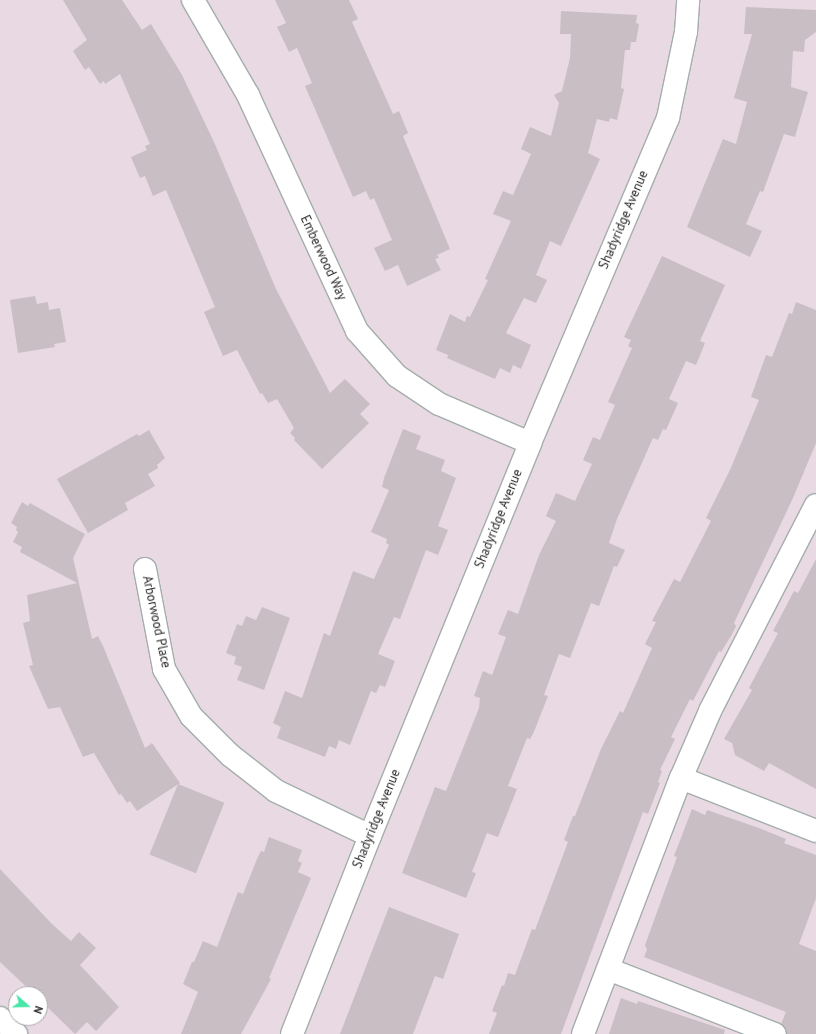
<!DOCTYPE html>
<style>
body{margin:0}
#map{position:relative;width:816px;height:1034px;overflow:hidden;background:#e8d9e3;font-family:"PT Sans",sans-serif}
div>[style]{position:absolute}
.building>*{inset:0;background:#cabec5;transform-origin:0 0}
.roads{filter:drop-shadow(1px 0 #a3aeaa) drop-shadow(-1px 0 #a3aeaa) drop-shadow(0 1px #a3aeaa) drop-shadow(0 -1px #a3aeaa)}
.minor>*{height:22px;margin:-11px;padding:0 11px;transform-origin:11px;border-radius:11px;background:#fff}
span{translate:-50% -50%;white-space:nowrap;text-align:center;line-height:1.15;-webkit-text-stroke:3px #fff;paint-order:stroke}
.street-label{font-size:13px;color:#272727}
.north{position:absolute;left:8px;top:986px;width:40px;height:40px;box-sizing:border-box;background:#fff;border:1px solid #a9a9a9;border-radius:50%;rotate:110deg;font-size:11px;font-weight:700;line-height:16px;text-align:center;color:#272727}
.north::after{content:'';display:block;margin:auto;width:14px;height:18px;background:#48e6a9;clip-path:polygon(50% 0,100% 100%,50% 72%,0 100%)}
</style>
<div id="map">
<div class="building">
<i style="clip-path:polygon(63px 0,122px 0,142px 30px,151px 24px,182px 75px,214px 142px,276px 289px,330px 393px,345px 379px,370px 404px,360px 414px,369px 423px,322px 469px,294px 440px,295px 438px,290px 433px,294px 428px,277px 399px,268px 403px,262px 393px,260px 394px,237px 350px,223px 356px,204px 312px,215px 307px,166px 190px,153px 196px,145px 176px,140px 178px,131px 157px,147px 150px,145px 146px,150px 144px,120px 74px,105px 84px,104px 81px,100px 84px,89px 67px,85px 70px,73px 51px,87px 40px)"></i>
<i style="clip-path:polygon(275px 0,349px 0,358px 19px,352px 22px,393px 114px,399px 111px,408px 133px,403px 136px,450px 249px,437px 255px,439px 258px,435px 259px,441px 270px,407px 286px,398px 265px,385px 271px,374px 248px,392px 240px,374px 198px,370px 200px,366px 191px,353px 197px,305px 86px,312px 83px,297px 48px,289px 52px,277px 27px,286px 23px)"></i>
<i style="clip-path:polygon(746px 7px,816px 10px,816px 32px,805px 40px,804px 52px,793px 51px,791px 87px,808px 92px,795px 137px,784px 134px,763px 192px,760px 191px,746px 224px,762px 231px,750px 257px,687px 227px,723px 139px,736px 144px,747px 102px,734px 98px,752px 34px,744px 34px)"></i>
<i style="clip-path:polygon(561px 11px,637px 15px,636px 23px,639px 24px,636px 42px,631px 42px,630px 50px,625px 50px,621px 88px,624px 89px,617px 120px,610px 118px,609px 122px,597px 119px,588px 153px,600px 159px,561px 246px,550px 241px,536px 275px,547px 280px,536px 303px,524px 298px,506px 333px,531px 345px,521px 369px,513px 365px,510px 373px,500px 368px,495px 379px,447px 358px,448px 355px,436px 350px,450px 314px,465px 322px,467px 316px,470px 317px,488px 280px,485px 279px,511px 221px,493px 214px,503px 191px,513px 195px,531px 154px,521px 149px,530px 127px,551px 136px,559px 103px,554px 95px,562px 91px,570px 58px,571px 34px,560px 34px)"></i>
<i style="clip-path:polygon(662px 256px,725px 285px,700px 341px,705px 343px,696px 365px,686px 361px,669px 399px,678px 403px,666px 430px,663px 429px,658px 440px,653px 438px,617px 519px,609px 543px,625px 550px,617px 567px,614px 566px,599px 606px,591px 603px,570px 658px,559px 654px,544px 695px,548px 696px,533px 734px,530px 739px,527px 738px,508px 786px,517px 789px,498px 837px,487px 833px,472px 872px,476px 873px,466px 898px,402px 873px,435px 787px,446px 791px,479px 708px,480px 698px,474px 696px,483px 671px,492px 675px,506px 637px,498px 634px,508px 610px,518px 614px,539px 555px,556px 521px,546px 516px,556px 493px,575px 501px,592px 464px,583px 460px,593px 437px,600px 440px,615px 405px,608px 402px,632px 348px,628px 346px,631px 340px,624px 337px)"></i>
<i style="clip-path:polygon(35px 296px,37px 304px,48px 302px,49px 310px,60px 308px,66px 342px,54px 344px,55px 347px,18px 353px,10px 300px)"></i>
<i style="clip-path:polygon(796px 302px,816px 310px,816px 443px,793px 498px,734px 623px,736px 626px,731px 636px,721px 652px,719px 651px,693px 701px,690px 699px,671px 737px,675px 739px,660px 770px,662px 771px,658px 782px,660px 783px,648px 814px,643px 812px,561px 1034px,489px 1034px,497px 1013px,492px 1011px,502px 985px,504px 986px,508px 973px,515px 975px,532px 929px,535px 930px,568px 842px,564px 840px,573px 816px,575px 816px,601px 749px,620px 711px,623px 713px,652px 648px,645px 644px,656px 622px,652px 621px,674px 579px,680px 582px,711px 521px,706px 518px,730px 470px,759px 400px,751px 397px,766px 355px,772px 357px,789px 313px,792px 314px)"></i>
<i style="clip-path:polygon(403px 429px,421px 436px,416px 449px,445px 460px,441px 471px,456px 478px,438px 526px,448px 530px,438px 555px,426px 550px,400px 619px,394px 617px,378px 654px,395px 661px,385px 687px,380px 685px,376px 693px,371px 691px,350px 745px,339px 740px,336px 749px,329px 746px,325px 757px,277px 738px,281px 727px,273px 723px,285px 691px,302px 698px,324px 633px,330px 636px,353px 571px,374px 579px,389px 545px,386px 543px,387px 539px,371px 532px,389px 490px,382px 487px,384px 478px)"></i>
<i style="clip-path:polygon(149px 430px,165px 458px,157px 465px,158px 468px,148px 474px,155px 486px,125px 503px,128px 510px,88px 533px,57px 479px,137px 434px,139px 436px)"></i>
<i style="clip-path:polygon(22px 502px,28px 506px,30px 503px,85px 534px,73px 558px,92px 639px,98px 636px,103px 646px,145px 748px,152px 743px,180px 783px,137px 811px,130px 801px,127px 803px,121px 794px,119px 795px,94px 753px,83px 757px,60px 707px,48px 709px,29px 666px,33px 665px,23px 623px,30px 621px,27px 595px,77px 583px,20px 552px,22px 547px,13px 542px,18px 532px,16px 530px,17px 527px,11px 523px)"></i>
<i style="clip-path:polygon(816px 559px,816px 789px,769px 763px,764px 771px,735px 755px,732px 743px,724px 739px,752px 690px,749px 688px,778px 633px,773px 631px,794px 591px,798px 593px)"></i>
<i style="clip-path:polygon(262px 607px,290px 618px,264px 690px,237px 680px,242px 667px,234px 664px,236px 657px,226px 653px,237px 624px,242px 626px,246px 616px,256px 620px)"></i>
<i style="left:178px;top:784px;width:50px;height:76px;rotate:22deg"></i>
<i style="clip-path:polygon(692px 809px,705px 815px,707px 810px,759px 828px,786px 839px,784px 843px,816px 855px,816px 898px,799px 944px,816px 951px,816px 1034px,787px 1034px,781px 1024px,786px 1012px,644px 957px,647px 950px,645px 945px,677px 857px,674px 856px)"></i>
<i style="clip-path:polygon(269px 837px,302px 850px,298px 861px,302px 863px,298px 872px,311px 878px,269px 978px,271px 979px,241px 1034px,181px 1034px,198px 992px,183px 984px,192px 962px,194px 962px,203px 941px,217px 947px,238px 892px,243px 894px,257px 859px,261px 851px,264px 852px)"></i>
<i style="clip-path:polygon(0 869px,52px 924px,71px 941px,79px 932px,96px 948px,80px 965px,119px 1007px,96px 1031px,87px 1022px,75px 1034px,40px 1000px,40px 994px,34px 994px,0 962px)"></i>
<i style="clip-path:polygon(389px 907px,459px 934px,443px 979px,435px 976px,413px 1034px,340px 1034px)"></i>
<i style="clip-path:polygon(621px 998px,637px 1004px,638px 1001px,725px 1030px,724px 1034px,609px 1034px)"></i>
</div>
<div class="roads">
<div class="minor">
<i style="left:193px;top:0;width:110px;rotate:59.9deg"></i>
<i style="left:248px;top:95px;width:260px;rotate:65.2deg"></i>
<i style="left:357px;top:331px;width:60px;rotate:48.4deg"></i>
<i style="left:397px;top:376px;width:50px;rotate:33.7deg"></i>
<i style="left:439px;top:404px;width:99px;rotate:23.2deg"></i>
<i style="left:145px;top:569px;width:102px;rotate:79.2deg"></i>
<i style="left:164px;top:669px;width:54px;rotate:60.1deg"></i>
<i style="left:191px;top:716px;width:55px;rotate:45deg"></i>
<i style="left:230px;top:755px;width:58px;rotate:38deg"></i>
<i style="left:276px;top:791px;width:104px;rotate:25.6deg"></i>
<i style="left:681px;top:778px;width:145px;rotate:21.4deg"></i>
<i style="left:608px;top:969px;width:179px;rotate:21.3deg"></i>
<i style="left:0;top:1018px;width:23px;rotate:45deg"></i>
<i style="left:292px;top:1034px;width:213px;rotate:-68.5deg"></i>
<i style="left:370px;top:836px;width:424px;rotate:-67.8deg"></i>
<i style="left:530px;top:443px;width:353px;rotate:-67deg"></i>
<i style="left:668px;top:118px;width:88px;rotate:-78.2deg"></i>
<i style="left:686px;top:32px;width:32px;rotate:-86deg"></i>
<i style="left:583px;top:1034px;width:274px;rotate:-69.1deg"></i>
<i style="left:681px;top:778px;width:75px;rotate:-66.5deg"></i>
<i style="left:711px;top:709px;width:229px;rotate:-62.8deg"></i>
</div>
</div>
<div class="street-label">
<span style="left:624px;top:220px;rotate:-67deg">Shadyridge Avenue</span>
<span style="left:323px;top:258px;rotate:65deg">Emberwood Way</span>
<span style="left:499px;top:519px;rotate:-68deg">Shadyridge Avenue</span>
<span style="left:156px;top:622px;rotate:78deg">Arborwood Place</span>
<span style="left:377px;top:819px;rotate:-68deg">Shadyridge Avenue</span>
</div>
<div class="north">N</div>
</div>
